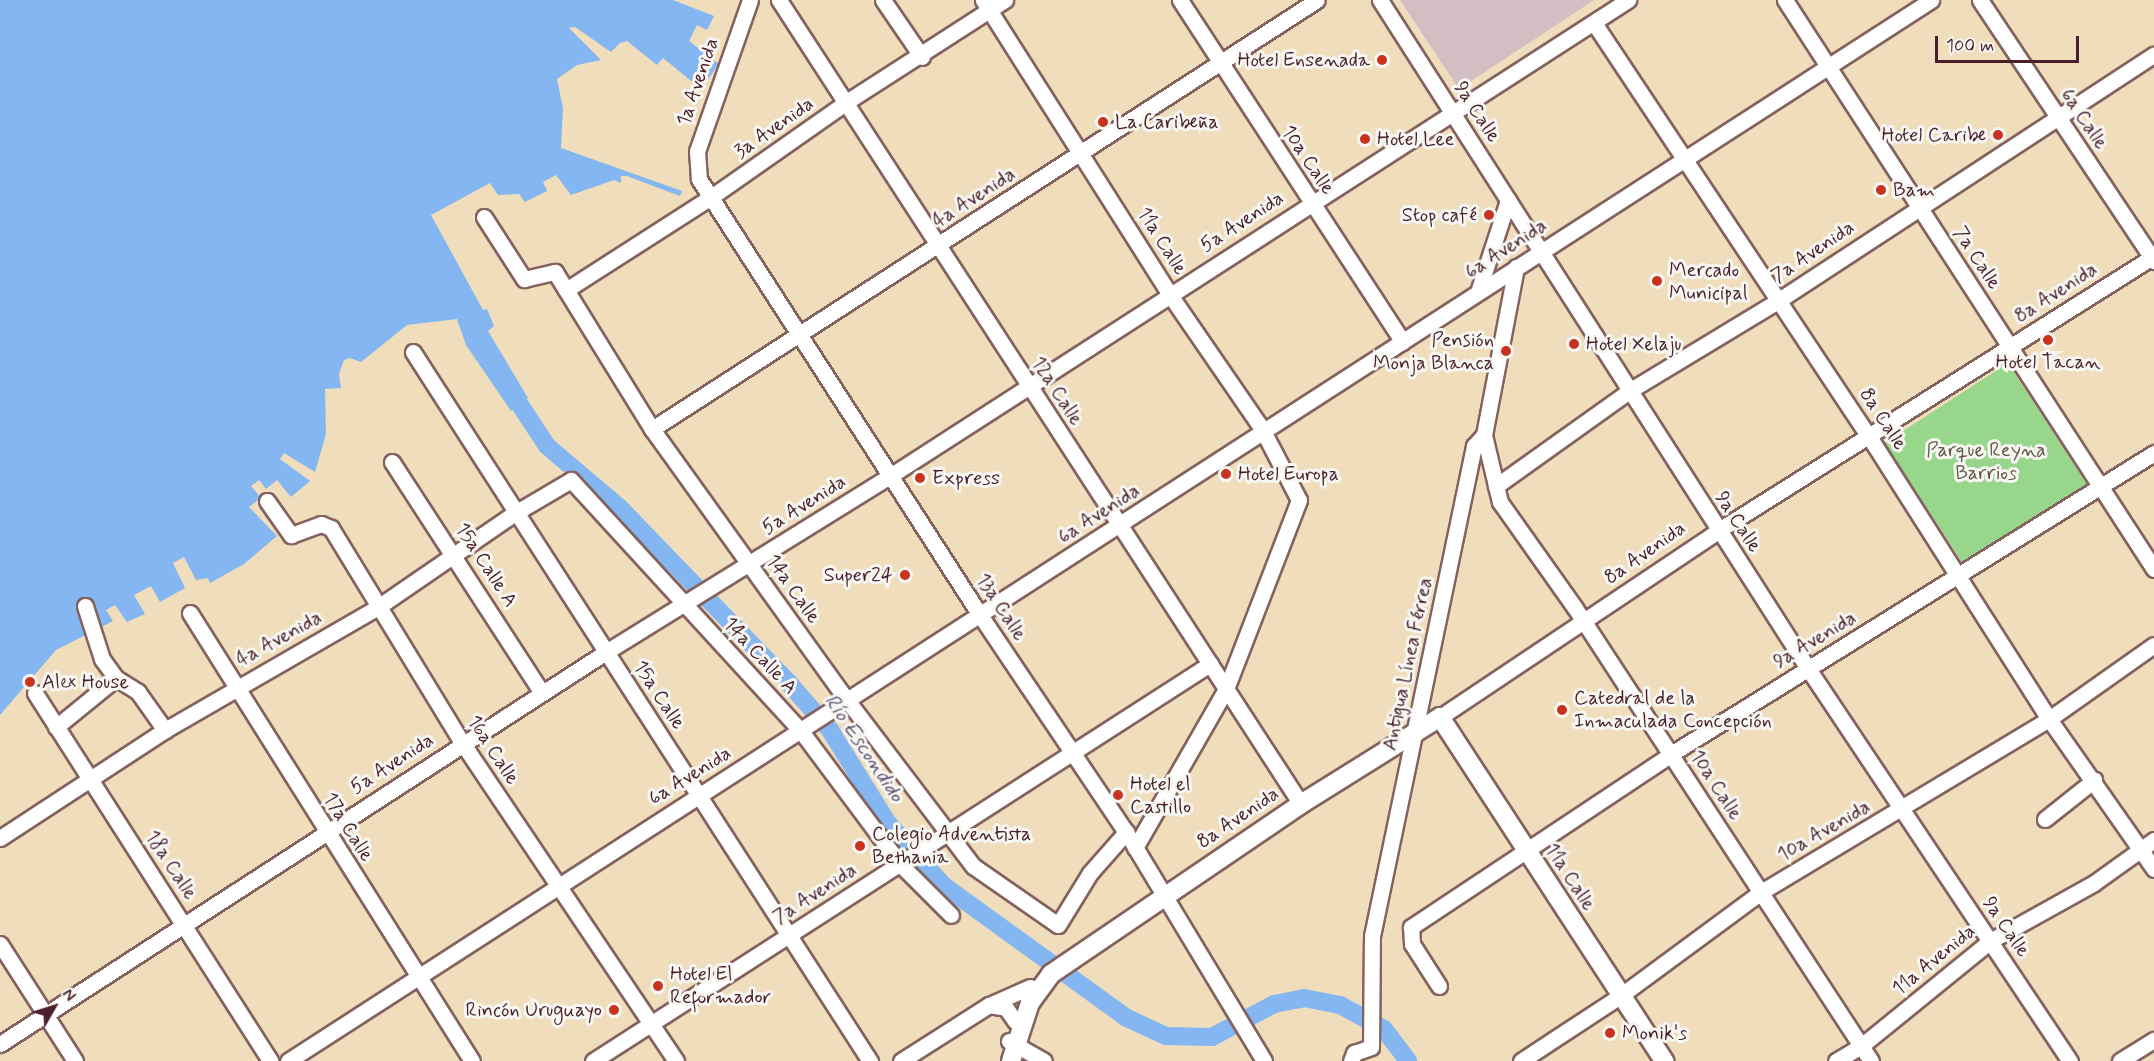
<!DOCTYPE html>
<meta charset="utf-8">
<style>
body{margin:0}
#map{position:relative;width:2154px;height:1061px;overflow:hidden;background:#efddbc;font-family:Mynerve,sans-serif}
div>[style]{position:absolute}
.industrial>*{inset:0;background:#d2bec3}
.green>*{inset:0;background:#97d68b;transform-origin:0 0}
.water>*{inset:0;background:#84b6f1}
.river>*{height:18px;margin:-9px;padding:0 9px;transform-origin:9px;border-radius:9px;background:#84b6f1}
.roads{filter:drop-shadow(2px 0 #84625e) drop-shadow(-2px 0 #84625e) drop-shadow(0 2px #84625e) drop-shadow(0 -2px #84625e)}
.minor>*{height:15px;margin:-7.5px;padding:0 7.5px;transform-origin:7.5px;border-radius:7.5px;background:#fff}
.major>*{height:18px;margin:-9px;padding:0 9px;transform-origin:9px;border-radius:9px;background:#fff}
.dots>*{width:16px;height:16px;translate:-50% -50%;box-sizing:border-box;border:3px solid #f6f6f2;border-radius:50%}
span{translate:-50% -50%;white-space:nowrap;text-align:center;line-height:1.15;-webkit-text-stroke:6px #f6f6f2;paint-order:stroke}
.poi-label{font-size:20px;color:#4a1f2b}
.right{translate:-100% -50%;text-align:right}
.left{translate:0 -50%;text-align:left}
.street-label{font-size:20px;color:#4a1f2b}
.park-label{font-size:20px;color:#615648}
.water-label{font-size:21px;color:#5e5470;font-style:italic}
.north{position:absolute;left:24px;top:977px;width:60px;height:60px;-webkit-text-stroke:4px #f6f6f2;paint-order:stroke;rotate:51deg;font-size:16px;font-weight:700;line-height:24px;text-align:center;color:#4a1f2b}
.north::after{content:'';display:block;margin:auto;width:21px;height:27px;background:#4a1f2b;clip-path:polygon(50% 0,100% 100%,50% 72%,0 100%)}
.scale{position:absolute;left:1935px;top:36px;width:144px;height:27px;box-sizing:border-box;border:3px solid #4a1f2b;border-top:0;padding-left:8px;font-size:18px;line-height:21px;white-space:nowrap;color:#4a1f2b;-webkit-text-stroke:4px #f6f6f2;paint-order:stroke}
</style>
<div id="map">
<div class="industrial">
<i style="clip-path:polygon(1400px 0,1594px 0,1459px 89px)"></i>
</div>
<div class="green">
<i style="left:2008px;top:363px;width:145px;height:147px;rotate:57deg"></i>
</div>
<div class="water">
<i style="clip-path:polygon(0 0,673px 0,714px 16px,707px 30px,697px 25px,689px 41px,719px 64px,701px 89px,663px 58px,657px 65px,627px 41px,620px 43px,611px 52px,575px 27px,569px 28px,601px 60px,577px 65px,557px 79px,563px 108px,561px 148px,682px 191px,680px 196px,627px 176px,621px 176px,621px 183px,614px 180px,571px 195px,556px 175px,543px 182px,547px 191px,525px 202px,519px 194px,498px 195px,490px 183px,431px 215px,483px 310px,487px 309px,494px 326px,488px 331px,528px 398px,511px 411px,466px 345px,457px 319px,407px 325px,361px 362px,350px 358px,344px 360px,339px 374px,341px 388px,325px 389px,326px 434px,315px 472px,284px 453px,280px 459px,310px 481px,291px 497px,277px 480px,266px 489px,259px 480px,251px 486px,261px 498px,249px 507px,277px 536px,244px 564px,210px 583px,208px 578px,196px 580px,184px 557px,173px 563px,185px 588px,160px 602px,151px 586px,134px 595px,145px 614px,127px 622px,115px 605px,106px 610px,113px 621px,56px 650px,0 715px)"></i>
</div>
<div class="river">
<i style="left:520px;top:405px;width:49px;rotate:56.6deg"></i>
<i style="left:547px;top:446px;width:96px;rotate:40.3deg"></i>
<i style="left:620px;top:508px;width:242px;rotate:46deg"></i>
<i style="left:788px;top:682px;width:64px;rotate:48.8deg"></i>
<i style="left:830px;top:730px;width:108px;rotate:58.2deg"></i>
<i style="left:887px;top:822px;width:84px;rotate:48.4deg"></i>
<i style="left:943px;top:885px;width:227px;rotate:35.9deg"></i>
<i style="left:1127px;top:1018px;width:43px;rotate:24.8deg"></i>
<i style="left:1166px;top:1036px;width:46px;rotate:1.2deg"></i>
<i style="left:1212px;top:1037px;width:70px;rotate:-28deg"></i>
<i style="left:1274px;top:1004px;width:31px;rotate:-11deg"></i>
<i style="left:1304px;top:998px;width:37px;rotate:11deg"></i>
<i style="left:1340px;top:1005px;width:50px;rotate:28.6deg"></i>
<i style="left:1384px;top:1029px;width:40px;rotate:53deg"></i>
</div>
<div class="roads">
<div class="minor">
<i style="left:750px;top:0;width:160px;rotate:109.3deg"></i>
<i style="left:697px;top:151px;width:28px;rotate:86deg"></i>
<i style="left:699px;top:179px;width:519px;rotate:57.2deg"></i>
<i style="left:980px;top:615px;width:262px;rotate:56.1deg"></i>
<i style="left:1126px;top:832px;width:267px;rotate:58.9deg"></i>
<i style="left:779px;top:0;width:959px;rotate:57.01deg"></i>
<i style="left:883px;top:0;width:69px;rotate:55.6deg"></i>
<i style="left:983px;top:0;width:349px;rotate:57.6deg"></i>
<i style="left:1170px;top:295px;width:163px;rotate:55.5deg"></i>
<i style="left:1262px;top:429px;width:80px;rotate:62.5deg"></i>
<i style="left:1299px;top:500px;width:203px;rotate:111.1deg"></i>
<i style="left:1226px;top:689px;width:183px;rotate:119.8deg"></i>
<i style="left:1180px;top:0;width:408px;rotate:56.9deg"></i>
<i style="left:1380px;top:0;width:792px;rotate:57.37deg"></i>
<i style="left:1807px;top:667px;width:474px;rotate:56.3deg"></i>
<i style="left:1785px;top:0;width:678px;rotate:57.04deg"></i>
<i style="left:1980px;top:0;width:314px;rotate:56.3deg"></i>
<i style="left:1594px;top:23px;width:498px;rotate:56.4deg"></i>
<i style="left:1870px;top:438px;width:333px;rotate:57.5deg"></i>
<i style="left:2049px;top:719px;width:183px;rotate:55deg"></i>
<i style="left:484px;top:217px;width:74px;rotate:57.2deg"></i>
<i style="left:524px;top:279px;width:32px;rotate:-13deg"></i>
<i style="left:555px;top:272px;width:185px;rotate:58.3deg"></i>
<i style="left:652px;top:429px;width:334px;rotate:54.3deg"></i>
<i style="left:847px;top:700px;width:208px;rotate:52.8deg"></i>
<i style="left:973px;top:866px;width:103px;rotate:34.8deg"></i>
<i style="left:1058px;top:925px;width:61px;rotate:-58.4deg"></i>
<i style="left:1090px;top:873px;width:55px;rotate:-48.7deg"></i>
<i style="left:566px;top:290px;width:172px;rotate:-32.7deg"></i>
<i style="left:711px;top:197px;width:167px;rotate:-35deg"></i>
<i style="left:848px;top:101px;width:187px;rotate:-32.8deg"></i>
<i style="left:1478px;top:292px;width:97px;rotate:-71.9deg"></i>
<i style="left:413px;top:352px;width:844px;rotate:57.2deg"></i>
<i style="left:652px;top:429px;width:791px;rotate:-32.83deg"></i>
<i style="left:1484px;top:435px;width:69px;rotate:76.6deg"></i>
<i style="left:1500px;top:502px;width:130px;rotate:54.7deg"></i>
<i style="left:1575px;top:608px;width:541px;rotate:56.84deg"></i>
<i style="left:392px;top:462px;width:275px;rotate:57deg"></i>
<i style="left:1496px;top:486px;width:163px;rotate:-35.5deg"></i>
<i style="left:1629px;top:391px;width:175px;rotate:-31.2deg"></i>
<i style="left:1779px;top:300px;width:448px;rotate:-33.2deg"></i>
<i style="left:267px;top:501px;width:42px;rotate:54.8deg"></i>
<i style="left:291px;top:535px;width:32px;rotate:-20deg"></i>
<i style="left:321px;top:524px;width:11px;rotate:22deg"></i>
<i style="left:331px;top:528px;width:253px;rotate:58.6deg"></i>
<i style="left:463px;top:744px;width:382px;rotate:56.1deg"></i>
<i style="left:85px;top:606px;width:56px;rotate:72.2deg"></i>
<i style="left:102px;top:659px;width:24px;rotate:54deg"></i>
<i style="left:116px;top:678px;width:26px;rotate:32deg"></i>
<i style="left:138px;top:692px;width:47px;rotate:54.6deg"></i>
<i style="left:190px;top:613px;width:529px;rotate:57.81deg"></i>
<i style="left:35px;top:693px;width:437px;rotate:57.4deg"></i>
<i style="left:1440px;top:717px;width:336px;rotate:-33.8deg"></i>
<i style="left:1719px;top:530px;width:514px;rotate:-32.21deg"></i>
<i style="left:56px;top:727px;width:77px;rotate:-39.2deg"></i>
<i style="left:2045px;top:819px;width:63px;rotate:-38.5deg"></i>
<i style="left:0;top:838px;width:197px;rotate:-33.2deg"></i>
<i style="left:165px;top:730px;width:246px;rotate:-30deg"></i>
<i style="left:378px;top:607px;width:166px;rotate:-34.5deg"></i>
<i style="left:515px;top:513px;width:65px;rotate:-30.5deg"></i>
<i style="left:571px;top:480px;width:340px;rotate:47.5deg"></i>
<i style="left:801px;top:731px;width:166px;rotate:53.3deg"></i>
<i style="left:900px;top:864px;width:72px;rotate:45deg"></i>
<i style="left:0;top:944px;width:139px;rotate:57.3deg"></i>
<i style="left:1439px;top:986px;width:50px;rotate:-122.7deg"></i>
<i style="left:1412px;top:944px;width:17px;rotate:-93deg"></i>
<i style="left:1411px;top:927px;width:312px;rotate:-33.6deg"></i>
<i style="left:1671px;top:754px;width:569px;rotate:-31.93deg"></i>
<i style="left:989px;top:1005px;width:17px;rotate:10deg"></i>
<i style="left:1006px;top:1008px;width:16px;rotate:55deg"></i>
<i style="left:1009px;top:1041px;width:40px;rotate:29.7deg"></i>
<i style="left:0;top:1044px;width:722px;rotate:-32.9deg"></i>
<i style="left:606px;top:652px;width:338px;rotate:-31.8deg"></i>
<i style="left:893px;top:474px;width:875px;rotate:-32.82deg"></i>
<i style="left:288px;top:1061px;width:1956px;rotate:-32.85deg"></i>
<i style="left:593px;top:1061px;width:734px;rotate:-32.76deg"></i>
<i style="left:901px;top:1061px;width:104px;rotate:-32.5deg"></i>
<i style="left:989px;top:1005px;width:45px;rotate:-23.7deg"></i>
<i style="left:1351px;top:1061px;width:9px;rotate:-69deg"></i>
<i style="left:1354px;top:1053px;width:18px;rotate:-19deg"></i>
<i style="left:1371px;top:1047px;width:111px;rotate:-89.5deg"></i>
<i style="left:1372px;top:936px;width:501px;rotate:-78.24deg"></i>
<i style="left:1474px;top:446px;width:15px;rotate:-48deg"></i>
<i style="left:1484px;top:435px;width:171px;rotate:-79.2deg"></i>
<i style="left:1521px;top:1061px;width:118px;rotate:-33.3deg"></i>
<i style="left:1620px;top:996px;width:175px;rotate:-36.4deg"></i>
<i style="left:1761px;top:892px;width:336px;rotate:-31deg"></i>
<i style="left:2049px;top:719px;width:128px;rotate:-35.2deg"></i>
<i style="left:1836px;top:1061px;width:29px;rotate:-31deg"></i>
<i style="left:1861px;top:1046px;width:166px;rotate:-39.1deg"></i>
<i style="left:1990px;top:941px;width:119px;rotate:-29.1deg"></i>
<i style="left:2094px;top:883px;width:74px;rotate:-35.6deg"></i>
<i style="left:2120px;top:1061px;width:40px;rotate:-32deg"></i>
</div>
<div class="major">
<i style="left:1011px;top:1061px;width:61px;rotate:-71.9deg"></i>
<i style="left:1030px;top:1003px;width:36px;rotate:-54deg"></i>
<i style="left:1051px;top:974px;width:302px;rotate:-34.2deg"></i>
<i style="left:1301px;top:804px;width:164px;rotate:-32deg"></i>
<i style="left:1440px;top:717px;width:411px;rotate:56.9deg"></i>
</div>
</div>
<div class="dots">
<i style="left:1382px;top:60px;background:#c8321e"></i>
<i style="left:1103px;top:122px;background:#c8321e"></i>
<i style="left:1998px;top:135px;background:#c8321e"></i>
<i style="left:1365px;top:139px;background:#c8321e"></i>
<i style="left:1881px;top:190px;background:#c8321e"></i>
<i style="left:1489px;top:215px;background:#c8321e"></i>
<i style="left:1657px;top:281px;background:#c8321e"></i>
<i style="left:2048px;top:340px;background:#c8321e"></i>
<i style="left:1574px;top:344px;background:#c8321e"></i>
<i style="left:1506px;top:351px;background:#c8321e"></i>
<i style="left:1226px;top:474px;background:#c8321e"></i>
<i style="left:920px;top:478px;background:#c8321e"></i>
<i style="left:905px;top:575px;background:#c8321e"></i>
<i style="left:30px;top:682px;background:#c8321e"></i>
<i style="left:1562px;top:710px;background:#c8321e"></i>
<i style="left:1118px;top:795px;background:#c8321e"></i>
<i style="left:860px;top:846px;background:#c8321e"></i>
<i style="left:658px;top:986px;background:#c8321e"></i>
<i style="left:614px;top:1010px;background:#c8321e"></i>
<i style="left:1610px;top:1033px;background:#c8321e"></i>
</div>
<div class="poi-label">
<span class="right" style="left:1370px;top:60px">Hotel Ensenada</span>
<span class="left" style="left:1115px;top:122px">La Caribeña</span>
<span class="right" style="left:1986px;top:135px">Hotel Caribe</span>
<span class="left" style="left:1377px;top:139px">Hotel Lee</span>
<span class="left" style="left:1893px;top:190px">Bam</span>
<span class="right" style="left:1477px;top:215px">Stop café</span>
<span class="left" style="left:1669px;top:282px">Mercado<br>Municipal</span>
<span class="right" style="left:1494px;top:352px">Pensión<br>Monja Blanca</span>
<span class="left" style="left:1586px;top:344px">Hotel Xelaju</span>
<span style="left:2048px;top:362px">Hotel Tacan</span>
<span class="left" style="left:1238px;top:474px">Hotel Europa</span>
<span class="left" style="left:932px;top:478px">Express</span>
<span class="right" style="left:893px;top:575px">Super24</span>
<span class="left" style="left:42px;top:682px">Alex House</span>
<span class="left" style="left:1574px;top:710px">Catedral de la<br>Inmaculada Concepción</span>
<span class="left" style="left:1130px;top:796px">Hotel el<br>Castillo</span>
<span class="left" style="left:872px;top:846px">Colegio Adventista<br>Bethania</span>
<span class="left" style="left:670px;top:986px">Hotel El<br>Reformador</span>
<span class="right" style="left:602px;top:1010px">Rincón Uruguayo</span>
<span class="left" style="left:1622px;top:1033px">Monik's</span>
</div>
<div class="street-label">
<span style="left:698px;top:82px;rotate:-71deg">1a Avenida</span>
<span style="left:1477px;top:112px;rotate:57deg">9a Calle</span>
<span style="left:2084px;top:119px;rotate:56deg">6a Calle</span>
<span style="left:774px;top:128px;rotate:-35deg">3a Avenida</span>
<span style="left:1308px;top:160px;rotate:56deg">10a Calle</span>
<span style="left:974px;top:198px;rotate:-33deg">4a Avenida</span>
<span style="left:1242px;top:222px;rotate:-33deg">5a Avenida</span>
<span style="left:1162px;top:241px;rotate:58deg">11a Calle</span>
<span style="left:1506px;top:249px;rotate:-33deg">6a Avenida</span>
<span style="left:1813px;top:252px;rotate:-34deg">7a Avenida</span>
<span style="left:1977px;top:258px;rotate:57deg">7a Calle</span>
<span style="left:2056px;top:293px;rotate:-33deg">8a Avenida</span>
<span style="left:1057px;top:391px;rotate:57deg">12a Calle</span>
<span style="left:1883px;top:419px;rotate:57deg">8a Calle</span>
<span style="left:804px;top:505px;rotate:-32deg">5a Avenida</span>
<span style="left:1099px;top:514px;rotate:-33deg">6a Avenida</span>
<span style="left:1738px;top:522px;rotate:57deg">9a Calle</span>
<span style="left:1645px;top:553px;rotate:-35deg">8a Avenida</span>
<span style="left:486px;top:565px;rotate:57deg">15a Calle A</span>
<span style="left:793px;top:589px;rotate:55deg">14a Calle</span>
<span style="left:1001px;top:607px;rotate:57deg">13a Calle</span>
<span style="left:279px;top:639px;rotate:-29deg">4a Avenida</span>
<span style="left:1815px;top:640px;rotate:-31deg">9a Avenida</span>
<span style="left:760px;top:656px;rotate:47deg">14a Calle A</span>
<span style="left:1408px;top:664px;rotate:-78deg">Antigua Línea Férrea</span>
<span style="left:659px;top:695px;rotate:57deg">15a Calle</span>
<span style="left:493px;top:750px;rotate:57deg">16a Calle</span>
<span style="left:392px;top:764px;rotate:-33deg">5a Avenida</span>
<span style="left:690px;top:776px;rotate:-32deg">6a Avenida</span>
<span style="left:1716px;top:785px;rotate:57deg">10a Calle</span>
<span style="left:1238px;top:818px;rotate:-34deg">8a Avenida</span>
<span style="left:348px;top:827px;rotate:58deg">17a Calle</span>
<span style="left:1824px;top:831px;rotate:-30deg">10a Avenida</span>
<span style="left:171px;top:865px;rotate:57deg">18a Calle</span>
<span style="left:1570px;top:877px;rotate:57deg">11a Calle</span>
<span style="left:815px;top:894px;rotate:-33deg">7a Avenida</span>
<span style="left:2006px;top:927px;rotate:56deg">9a Calle</span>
<span style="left:1934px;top:960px;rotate:-39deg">11a Avenida</span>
</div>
<div class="park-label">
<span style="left:1986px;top:462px">Parque Reyna<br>Barrios</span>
</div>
<div class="water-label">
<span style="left:864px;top:748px;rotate:56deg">Río Escondido</span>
</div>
<div class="north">N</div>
<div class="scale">100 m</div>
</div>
